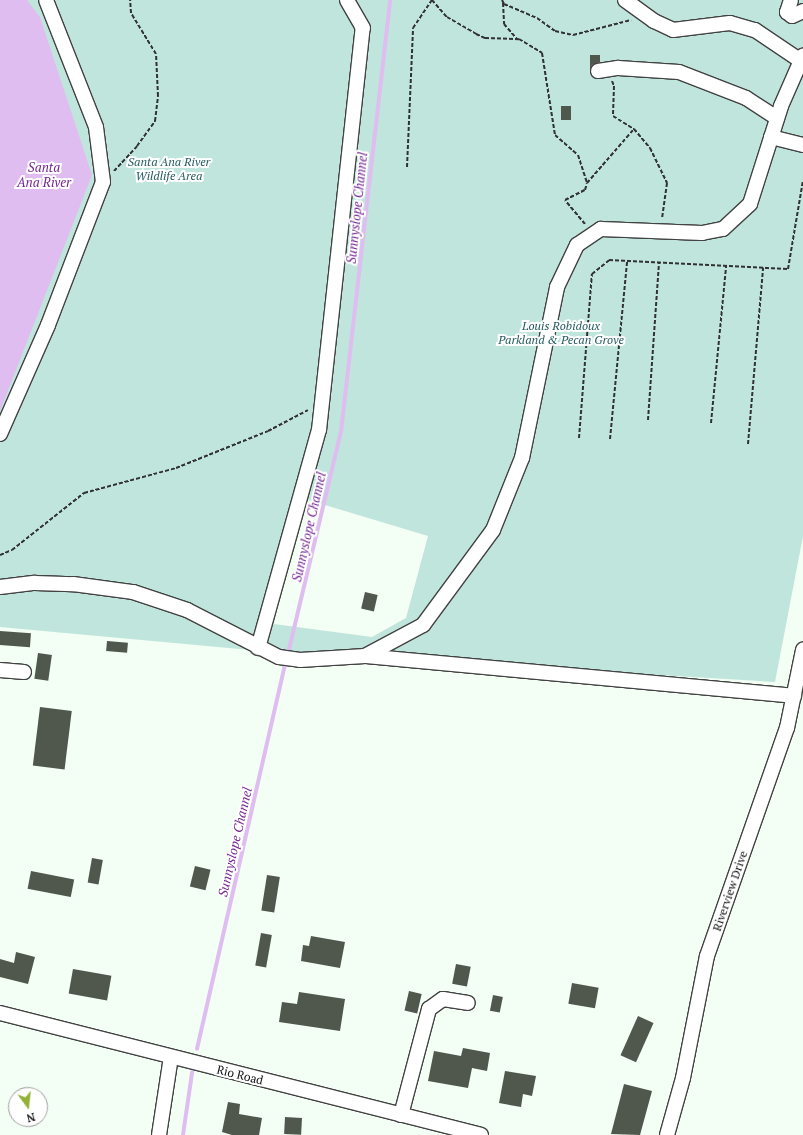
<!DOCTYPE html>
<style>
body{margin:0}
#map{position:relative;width:803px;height:1135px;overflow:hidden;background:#f3fef4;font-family:"PT Serif",serif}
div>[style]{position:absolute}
.green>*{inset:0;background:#c0e5dd}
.water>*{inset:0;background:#dfbdf0}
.stream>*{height:3.5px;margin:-1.75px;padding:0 1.75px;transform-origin:1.75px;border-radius:1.75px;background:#dfbdf0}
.building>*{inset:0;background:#50574d;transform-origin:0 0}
.path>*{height:2px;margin-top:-1px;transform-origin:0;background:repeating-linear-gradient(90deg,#313131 0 4px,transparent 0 6px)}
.roads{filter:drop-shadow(1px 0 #424242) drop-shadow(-1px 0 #424242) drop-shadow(0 1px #424242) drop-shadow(0 -1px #424242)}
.minor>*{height:14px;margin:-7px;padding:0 7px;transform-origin:7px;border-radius:7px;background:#fff}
span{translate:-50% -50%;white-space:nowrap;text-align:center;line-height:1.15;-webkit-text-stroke:4px #fff;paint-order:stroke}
.park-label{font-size:12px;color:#265c61;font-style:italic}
.street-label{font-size:12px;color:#0f0f0f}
.water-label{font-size:13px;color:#762694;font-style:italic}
.north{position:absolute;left:8px;top:1087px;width:40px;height:40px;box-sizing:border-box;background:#fff;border:1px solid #9f9f9f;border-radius:50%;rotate:165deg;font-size:11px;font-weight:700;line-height:16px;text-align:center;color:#0f0f0f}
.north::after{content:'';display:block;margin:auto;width:14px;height:18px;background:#93b037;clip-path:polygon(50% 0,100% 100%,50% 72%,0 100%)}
</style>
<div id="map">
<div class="green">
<i style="clip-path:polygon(evenodd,0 0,803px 0,803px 536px,775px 682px,271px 652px,0 627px,0 0,295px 496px,428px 536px,406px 618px,372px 637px,274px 624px,295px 496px)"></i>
</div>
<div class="water">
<i style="clip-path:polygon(0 0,27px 0,40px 17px,92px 175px,0 411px)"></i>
</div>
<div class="stream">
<i style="left:288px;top:654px;width:228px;rotate:-76.6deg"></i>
<i style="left:341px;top:432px;width:435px;rotate:-83.5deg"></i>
<i style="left:197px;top:1049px;width:399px;rotate:-77.1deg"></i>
<i style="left:183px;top:1135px;width:63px;rotate:-81.7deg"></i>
</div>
<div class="building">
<i style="clip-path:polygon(590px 55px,600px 55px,600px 62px,592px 65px,590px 70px)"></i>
<i style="left:561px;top:106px;width:10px;height:14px"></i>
<i style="left:365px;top:592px;width:13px;height:17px;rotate:13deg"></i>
<i style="left:0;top:631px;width:31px;height:14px;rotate:4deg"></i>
<i style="left:107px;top:641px;width:21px;height:10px;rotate:5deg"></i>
<i style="left:38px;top:653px;width:14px;height:26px;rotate:8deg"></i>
<i style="left:40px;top:707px;width:32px;height:59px;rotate:7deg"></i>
<i style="left:92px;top:858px;width:11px;height:25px;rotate:10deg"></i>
<i style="left:195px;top:866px;width:16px;height:21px;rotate:14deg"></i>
<i style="left:31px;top:871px;width:44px;height:18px;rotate:11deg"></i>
<i style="left:267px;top:875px;width:13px;height:36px;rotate:9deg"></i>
<i style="left:261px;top:933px;width:11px;height:33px;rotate:10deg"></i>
<i style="clip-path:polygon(311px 936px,345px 942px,340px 968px,301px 961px,303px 945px,309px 946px)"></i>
<i style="clip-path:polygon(16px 952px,35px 957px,28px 984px,0 977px,0 959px,14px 963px)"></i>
<i style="left:456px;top:964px;width:15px;height:20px;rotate:11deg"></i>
<i style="left:73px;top:969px;width:39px;height:25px;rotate:10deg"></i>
<i style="left:572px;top:983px;width:27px;height:21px;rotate:10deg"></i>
<i style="left:409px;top:991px;width:13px;height:20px;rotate:13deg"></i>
<i style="clip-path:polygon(299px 992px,345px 999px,340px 1031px,279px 1022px,282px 1002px,297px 1004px)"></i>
<i style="left:493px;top:995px;width:10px;height:16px;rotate:11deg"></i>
<i style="left:638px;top:1016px;width:17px;height:43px;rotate:24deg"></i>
<i style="clip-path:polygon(463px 1048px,490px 1053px,487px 1071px,472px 1068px,468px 1088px,428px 1081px,434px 1051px,461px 1056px)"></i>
<i style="clip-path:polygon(505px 1071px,536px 1076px,532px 1096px,523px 1094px,521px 1107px,499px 1103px)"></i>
<i style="clip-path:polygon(624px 1084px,652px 1091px,640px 1135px,611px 1134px)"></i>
<i style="clip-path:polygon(228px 1102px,240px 1104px,239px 1114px,262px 1118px,259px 1135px,232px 1135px,222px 1132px)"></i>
<i style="left:285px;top:1117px;width:17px;height:17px;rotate:3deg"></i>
</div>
<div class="path">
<i style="left:432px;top:0;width:23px;rotate:49deg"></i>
<i style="left:447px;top:17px;width:34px;rotate:30deg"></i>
<i style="left:476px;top:34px;width:10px;rotate:24deg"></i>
<i style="left:485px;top:38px;width:34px;rotate:2deg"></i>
<i style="left:519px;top:39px;width:27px;rotate:31deg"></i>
<i style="left:542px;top:53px;width:83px;rotate:81deg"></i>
<i style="left:555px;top:135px;width:30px;rotate:41deg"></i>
<i style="left:578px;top:155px;width:29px;rotate:72deg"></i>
<i style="left:502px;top:0;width:4px;rotate:63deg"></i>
<i style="left:504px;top:4px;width:36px;rotate:23deg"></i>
<i style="left:537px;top:18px;width:22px;rotate:36deg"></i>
<i style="left:555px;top:31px;width:18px;rotate:13deg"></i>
<i style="left:573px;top:35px;width:60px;rotate:-14.5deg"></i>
<i style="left:503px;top:3px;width:21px;rotate:87deg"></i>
<i style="left:504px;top:24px;width:20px;rotate:49deg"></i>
<i style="left:612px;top:81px;width:5px;rotate:68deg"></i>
<i style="left:614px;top:86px;width:30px;rotate:92deg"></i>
<i style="left:613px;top:116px;width:25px;rotate:32deg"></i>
<i style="left:634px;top:129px;width:25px;rotate:50deg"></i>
<i style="left:650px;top:148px;width:39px;rotate:64deg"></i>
<i style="left:667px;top:183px;width:35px;rotate:98deg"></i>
<i style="left:407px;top:167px;width:139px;rotate:-87.5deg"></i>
<i style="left:413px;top:28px;width:34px;rotate:-56deg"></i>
<i style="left:114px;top:171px;width:34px;rotate:-47deg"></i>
<i style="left:137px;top:146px;width:31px;rotate:-54deg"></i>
<i style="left:155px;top:121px;width:25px;rotate:-83deg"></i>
<i style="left:158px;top:96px;width:42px;rotate:-92.7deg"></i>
<i style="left:156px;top:54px;width:48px;rotate:-121.4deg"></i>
<i style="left:131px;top:13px;width:13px;rotate:-94deg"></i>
<i style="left:585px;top:224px;width:31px;rotate:-130deg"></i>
<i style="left:565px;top:200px;width:22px;rotate:-27deg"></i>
<i style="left:585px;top:190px;width:7px;rotate:-74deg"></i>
<i style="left:587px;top:183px;width:72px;rotate:-49deg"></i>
<i style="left:648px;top:420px;width:158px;rotate:-86deg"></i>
<i style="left:711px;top:423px;width:158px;rotate:-84.5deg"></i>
<i style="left:579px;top:438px;width:165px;rotate:-85.5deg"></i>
<i style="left:592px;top:274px;width:22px;rotate:-39deg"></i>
<i style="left:609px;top:260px;width:179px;rotate:2.9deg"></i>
<i style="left:788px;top:269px;width:90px;rotate:-80.4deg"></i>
<i style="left:610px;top:439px;width:179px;rotate:-84.5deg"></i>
<i style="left:748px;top:444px;width:177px;rotate:-85.1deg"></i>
<i style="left:0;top:555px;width:13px;rotate:-23deg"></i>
<i style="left:12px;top:550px;width:92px;rotate:-38.4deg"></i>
<i style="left:84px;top:493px;width:95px;rotate:-15.2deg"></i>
<i style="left:176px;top:468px;width:99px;rotate:-21.9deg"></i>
<i style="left:268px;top:431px;width:45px;rotate:-27.7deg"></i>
</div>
<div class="roads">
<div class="minor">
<i style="left:625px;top:0;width:36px;rotate:36deg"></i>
<i style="left:654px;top:21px;width:21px;rotate:25deg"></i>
<i style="left:673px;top:30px;width:57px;rotate:-7deg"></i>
<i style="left:730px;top:23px;width:26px;rotate:16deg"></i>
<i style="left:755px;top:30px;width:55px;rotate:34deg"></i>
<i style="left:791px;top:0;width:13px;rotate:108deg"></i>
<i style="left:787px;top:12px;width:6px;rotate:39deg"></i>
<i style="left:792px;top:16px;width:12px;rotate:-24deg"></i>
<i style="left:598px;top:71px;width:20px;rotate:-9deg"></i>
<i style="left:618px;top:68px;width:61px;rotate:3.8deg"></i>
<i style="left:679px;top:72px;width:72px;rotate:21.2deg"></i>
<i style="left:746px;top:98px;width:37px;rotate:33deg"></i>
<i style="left:771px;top:137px;width:33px;rotate:14deg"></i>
<i style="left:0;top:434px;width:119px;rotate:-66.2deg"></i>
<i style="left:48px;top:325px;width:153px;rotate:-69deg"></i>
<i style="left:103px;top:182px;width:55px;rotate:-97.3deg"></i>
<i style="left:96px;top:127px;width:136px;rotate:-111.5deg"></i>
<i style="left:0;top:587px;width:35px;rotate:-7deg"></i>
<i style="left:35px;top:583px;width:38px;rotate:2deg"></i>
<i style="left:73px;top:584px;width:61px;rotate:7.6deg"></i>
<i style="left:133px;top:592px;width:57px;rotate:18.4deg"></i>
<i style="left:187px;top:610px;width:103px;rotate:27.1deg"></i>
<i style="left:279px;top:657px;width:21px;rotate:8deg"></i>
<i style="left:300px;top:660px;width:65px;rotate:-3.5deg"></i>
<i style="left:365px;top:656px;width:66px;rotate:-28.1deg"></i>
<i style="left:423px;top:625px;width:118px;rotate:-53.6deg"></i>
<i style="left:493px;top:530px;width:78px;rotate:-68.1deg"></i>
<i style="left:522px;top:458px;width:175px;rotate:-78.4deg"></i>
<i style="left:557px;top:287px;width:47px;rotate:-64.5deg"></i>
<i style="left:577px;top:245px;width:29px;rotate:-34deg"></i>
<i style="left:601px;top:229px;width:101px;rotate:2.3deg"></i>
<i style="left:702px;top:233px;width:21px;rotate:-11deg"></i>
<i style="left:723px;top:229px;width:37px;rotate:-43deg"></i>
<i style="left:750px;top:204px;width:103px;rotate:-72.4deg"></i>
<i style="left:781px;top:106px;width:55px;rotate:-66.3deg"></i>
<i style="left:258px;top:648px;width:226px;rotate:-74.4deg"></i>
<i style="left:319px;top:430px;width:404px;rotate:-83.8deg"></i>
<i style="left:363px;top:28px;width:32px;rotate:-120deg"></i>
<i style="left:365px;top:656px;width:431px;rotate:5.3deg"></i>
<i style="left:0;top:670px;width:24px;rotate:5deg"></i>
<i style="left:0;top:1013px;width:496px;rotate:14.2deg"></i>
<i style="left:401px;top:1115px;width:110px;rotate:-75.2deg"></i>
<i style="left:429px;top:1009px;width:17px;rotate:-36deg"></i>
<i style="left:443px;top:999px;width:25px;rotate:9deg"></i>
<i style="left:159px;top:1135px;width:79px;rotate:-81.3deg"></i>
<i style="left:667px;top:1135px;width:59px;rotate:-74.3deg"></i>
<i style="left:683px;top:1078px;width:124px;rotate:-78.9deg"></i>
<i style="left:707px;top:956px;width:242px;rotate:-70.7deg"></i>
<i style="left:787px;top:728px;width:80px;rotate:-78.4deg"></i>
</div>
</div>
<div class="park-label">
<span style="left:169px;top:169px">Santa Ana River<br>Wildlife Area</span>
<span style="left:561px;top:333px">Louis Robidoux<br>Parkland &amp; Pecan Grove</span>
</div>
<div class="street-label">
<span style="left:730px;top:891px;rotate:-71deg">Riverview Drive</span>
<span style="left:240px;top:1075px;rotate:14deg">Rio Road</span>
</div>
<div class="water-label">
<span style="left:44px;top:175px">Santa<br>Ana River</span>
<span style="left:357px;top:208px;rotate:-84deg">Sunnyslope Channel</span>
<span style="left:309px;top:527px;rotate:-77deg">Sunnyslope Channel</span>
<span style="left:235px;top:842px;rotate:-77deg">Sunnyslope Channel</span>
</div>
<div class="north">N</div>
</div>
